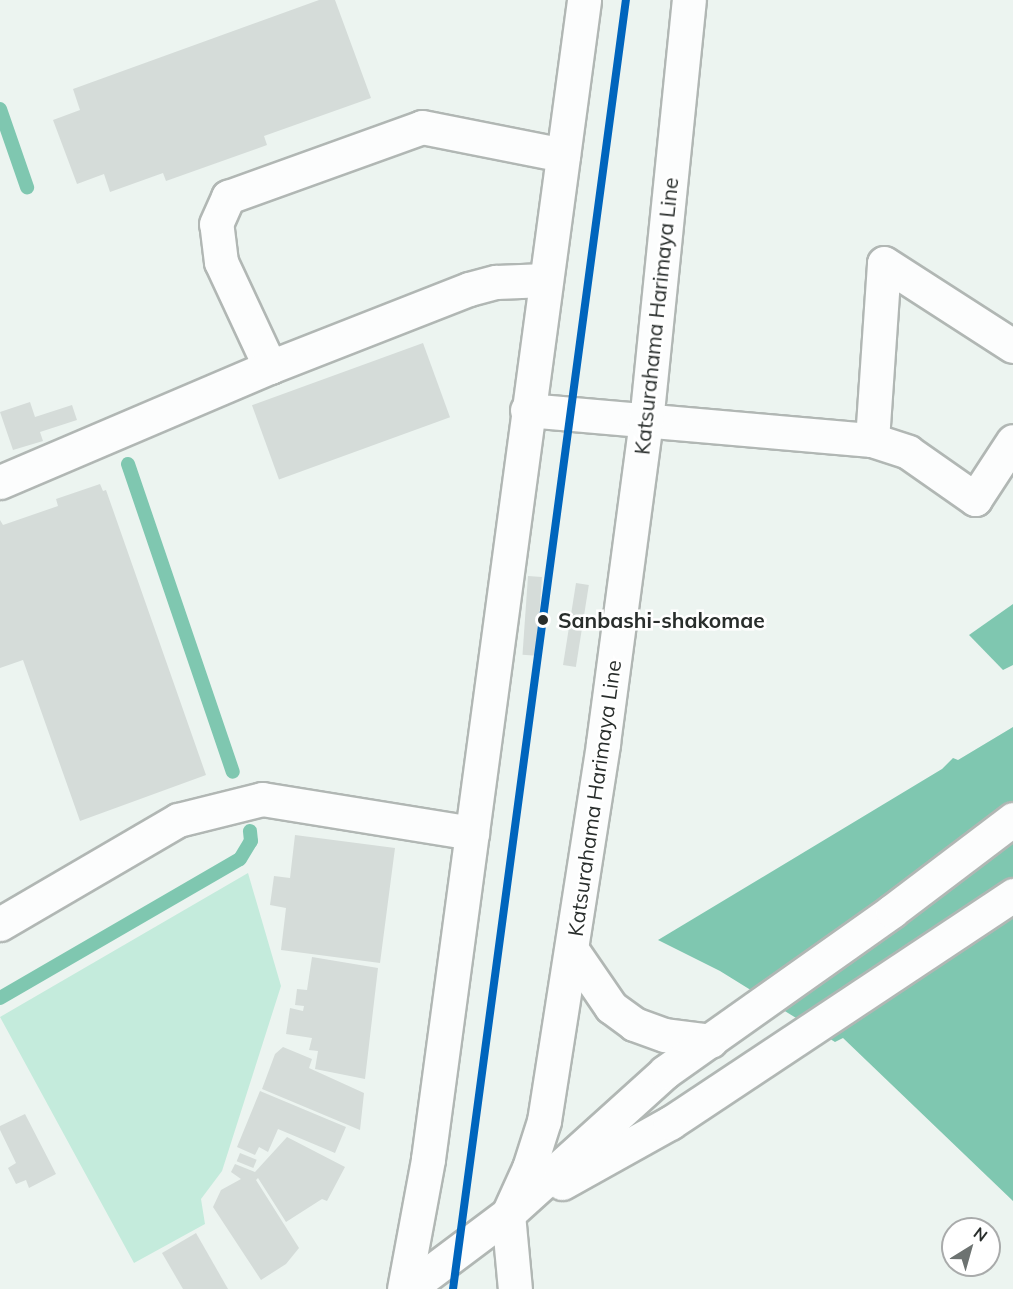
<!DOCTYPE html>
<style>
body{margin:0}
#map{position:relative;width:1013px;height:1289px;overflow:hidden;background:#ecf4f0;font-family:Mulish,sans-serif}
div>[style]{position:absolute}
.green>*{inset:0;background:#c4ebdc}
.water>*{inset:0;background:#7fc7b0}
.stream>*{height:14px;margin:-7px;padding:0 7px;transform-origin:7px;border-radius:7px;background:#7fc7b0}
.building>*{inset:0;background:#d5dcd9;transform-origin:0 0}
.roads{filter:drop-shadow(2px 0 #b1b7b4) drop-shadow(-2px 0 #b1b7b4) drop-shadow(0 2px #b1b7b4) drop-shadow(0 -2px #b1b7b4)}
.minor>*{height:33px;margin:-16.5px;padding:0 16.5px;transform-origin:16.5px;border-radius:16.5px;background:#fcfdfd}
.major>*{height:33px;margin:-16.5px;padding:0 16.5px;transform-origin:16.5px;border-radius:16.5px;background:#fcfdfd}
.tram-1>*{height:8px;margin:-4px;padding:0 4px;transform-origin:4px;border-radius:4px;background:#0065bd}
.dots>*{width:16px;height:16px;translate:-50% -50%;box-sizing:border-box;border:3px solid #fff;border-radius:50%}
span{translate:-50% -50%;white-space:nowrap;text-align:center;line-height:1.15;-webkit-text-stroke:5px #fff;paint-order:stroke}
.street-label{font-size:21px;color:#292e2c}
.stop-label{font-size:21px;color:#292e2c;font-weight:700}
.left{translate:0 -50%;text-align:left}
.north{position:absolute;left:941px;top:1217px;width:60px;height:60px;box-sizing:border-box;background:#fff;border:2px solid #a9abab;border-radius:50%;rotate:37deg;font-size:16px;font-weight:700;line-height:24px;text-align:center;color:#292e2c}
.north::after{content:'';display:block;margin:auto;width:21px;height:27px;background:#6d7371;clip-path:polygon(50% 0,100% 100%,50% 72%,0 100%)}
</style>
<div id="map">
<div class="green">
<i style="clip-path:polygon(248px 873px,281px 986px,222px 1171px,201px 1199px,205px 1224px,134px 1263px,0 1017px)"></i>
</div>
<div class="water">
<i style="clip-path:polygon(1013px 604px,1013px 665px,1003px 670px,969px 635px)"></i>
<i style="clip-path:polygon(1013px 727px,1013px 1201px,843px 1038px,835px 1042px,720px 971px,658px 940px,942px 769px,953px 758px,958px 760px)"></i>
</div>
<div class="stream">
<i style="left:0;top:109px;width:83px;rotate:70.9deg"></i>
<i style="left:128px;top:464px;width:325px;rotate:71.2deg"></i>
<i style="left:0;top:998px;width:277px;rotate:-30.1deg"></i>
<i style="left:240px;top:859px;width:21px;rotate:-59deg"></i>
<i style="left:251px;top:841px;width:10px;rotate:-96deg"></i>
</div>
<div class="building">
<i style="clip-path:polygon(319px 0,335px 0,371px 98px,264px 136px,267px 145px,166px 181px,163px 173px,110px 192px,104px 174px,77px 184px,53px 120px,80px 110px,73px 89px)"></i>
<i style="left:423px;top:343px;width:79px;height:182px;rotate:70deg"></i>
<i style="clip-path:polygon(30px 402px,35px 417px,72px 405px,77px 420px,40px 432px,43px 441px,13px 450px,0 412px)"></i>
<i style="clip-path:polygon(100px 484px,103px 491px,106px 490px,206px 775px,80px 821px,23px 660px,0 668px,0 520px,3px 525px,58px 506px,56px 499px)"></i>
<i style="left:528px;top:576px;width:14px;height:79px;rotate:4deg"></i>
<i style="left:576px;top:583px;width:13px;height:83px;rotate:9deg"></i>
<i style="clip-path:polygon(295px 835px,395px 848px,380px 963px,281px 950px,286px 908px,270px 905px,274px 876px,290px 878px)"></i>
<i style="clip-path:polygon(312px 957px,378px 968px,365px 1079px,315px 1069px,318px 1051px,309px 1050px,312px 1038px,286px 1034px,290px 1008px,303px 1011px,304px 1006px,295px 1005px,297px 989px,307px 990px)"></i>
<i style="clip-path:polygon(283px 1047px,312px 1059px,309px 1068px,364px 1093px,360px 1130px,262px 1089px,275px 1054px)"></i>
<i style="clip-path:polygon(260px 1091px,346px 1127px,335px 1153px,278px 1129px,268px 1152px,259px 1147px,255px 1155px,237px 1147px)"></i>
<i style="clip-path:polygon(25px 1114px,56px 1174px,29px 1188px,26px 1180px,16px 1184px,8px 1168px,16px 1163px,0 1130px,0 1126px)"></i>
<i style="clip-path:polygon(287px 1137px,345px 1167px,327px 1201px,322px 1199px,286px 1222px,258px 1178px,256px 1180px,299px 1248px,286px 1264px,261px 1280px,213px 1207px,221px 1190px,241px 1179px,231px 1172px,235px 1164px,255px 1172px)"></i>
<i style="left:240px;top:1153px;width:18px;height:9px;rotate:22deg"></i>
<i style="clip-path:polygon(196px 1233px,228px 1289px,183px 1289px,162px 1253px)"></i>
</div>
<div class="roads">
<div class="minor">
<i style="left:270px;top:367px;width:116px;rotate:-115deg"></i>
<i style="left:221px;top:262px;width:38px;rotate:-97deg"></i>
<i style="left:216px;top:224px;width:30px;rotate:-66deg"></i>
<i style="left:228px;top:197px;width:206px;rotate:-19.8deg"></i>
<i style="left:422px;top:127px;width:144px;rotate:11.2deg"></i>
<i style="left:527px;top:410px;width:346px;rotate:5deg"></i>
<i style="left:872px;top:440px;width:38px;rotate:18deg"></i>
<i style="left:908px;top:452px;width:82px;rotate:35deg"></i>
<i style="left:975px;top:499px;width:69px;rotate:-56.8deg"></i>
<i style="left:872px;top:440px;width:177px;rotate:-86.1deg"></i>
<i style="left:884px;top:263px;width:153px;rotate:32.8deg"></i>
<i style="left:0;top:482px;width:293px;rotate:-23.1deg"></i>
<i style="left:270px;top:367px;width:214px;rotate:-21.4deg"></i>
<i style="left:469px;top:289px;width:28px;rotate:-15deg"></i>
<i style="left:496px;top:282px;width:50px;rotate:-2.3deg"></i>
<i style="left:0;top:924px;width:206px;rotate:-30.3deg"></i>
<i style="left:178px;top:820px;width:87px;rotate:-14deg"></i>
<i style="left:262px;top:799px;width:213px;rotate:9.2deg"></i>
<i style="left:572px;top:950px;width:69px;rotate:55.6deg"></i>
<i style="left:611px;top:1007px;width:29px;rotate:36deg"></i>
<i style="left:634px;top:1024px;width:33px;rotate:20deg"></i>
<i style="left:665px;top:1035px;width:46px;rotate:7.4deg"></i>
<i style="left:562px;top:1183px;width:124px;rotate:-29.1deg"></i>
<i style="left:670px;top:1123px;width:412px;rotate:-33.6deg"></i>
<i style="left:508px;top:1214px;width:212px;rotate:-42.1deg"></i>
<i style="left:665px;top:1072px;width:278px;rotate:-35.3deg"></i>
<i style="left:892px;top:911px;width:152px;rotate:-37.2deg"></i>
</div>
<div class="major">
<i style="left:508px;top:1214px;width:75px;rotate:84.7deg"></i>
<i style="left:404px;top:1289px;width:132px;rotate:-79.5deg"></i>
<i style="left:428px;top:1159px;width:1169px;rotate:-82.33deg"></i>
<i style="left:408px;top:1289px;width:125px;rotate:-36.9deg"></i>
<i style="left:508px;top:1214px;width:51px;rotate:-65.5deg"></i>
<i style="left:529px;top:1168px;width:49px;rotate:-72.3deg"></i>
<i style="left:544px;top:1121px;width:383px;rotate:-81.1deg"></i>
<i style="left:603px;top:743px;width:324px;rotate:-82.4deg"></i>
<i style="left:646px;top:422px;width:424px;rotate:-84.2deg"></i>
</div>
</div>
<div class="tram-1">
<i style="left:453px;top:1289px;width:1301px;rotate:-82.36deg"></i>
</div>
<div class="dots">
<i style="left:543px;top:620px;background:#292e2c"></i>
</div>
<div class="street-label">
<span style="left:656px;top:316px;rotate:-84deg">Katsurahama Harimaya Line</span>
<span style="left:594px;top:798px;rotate:-82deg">Katsurahama Harimaya Line</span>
</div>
<div class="stop-label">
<span class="left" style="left:558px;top:620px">Sanbashi-shakomae</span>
</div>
<div class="north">N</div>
</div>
